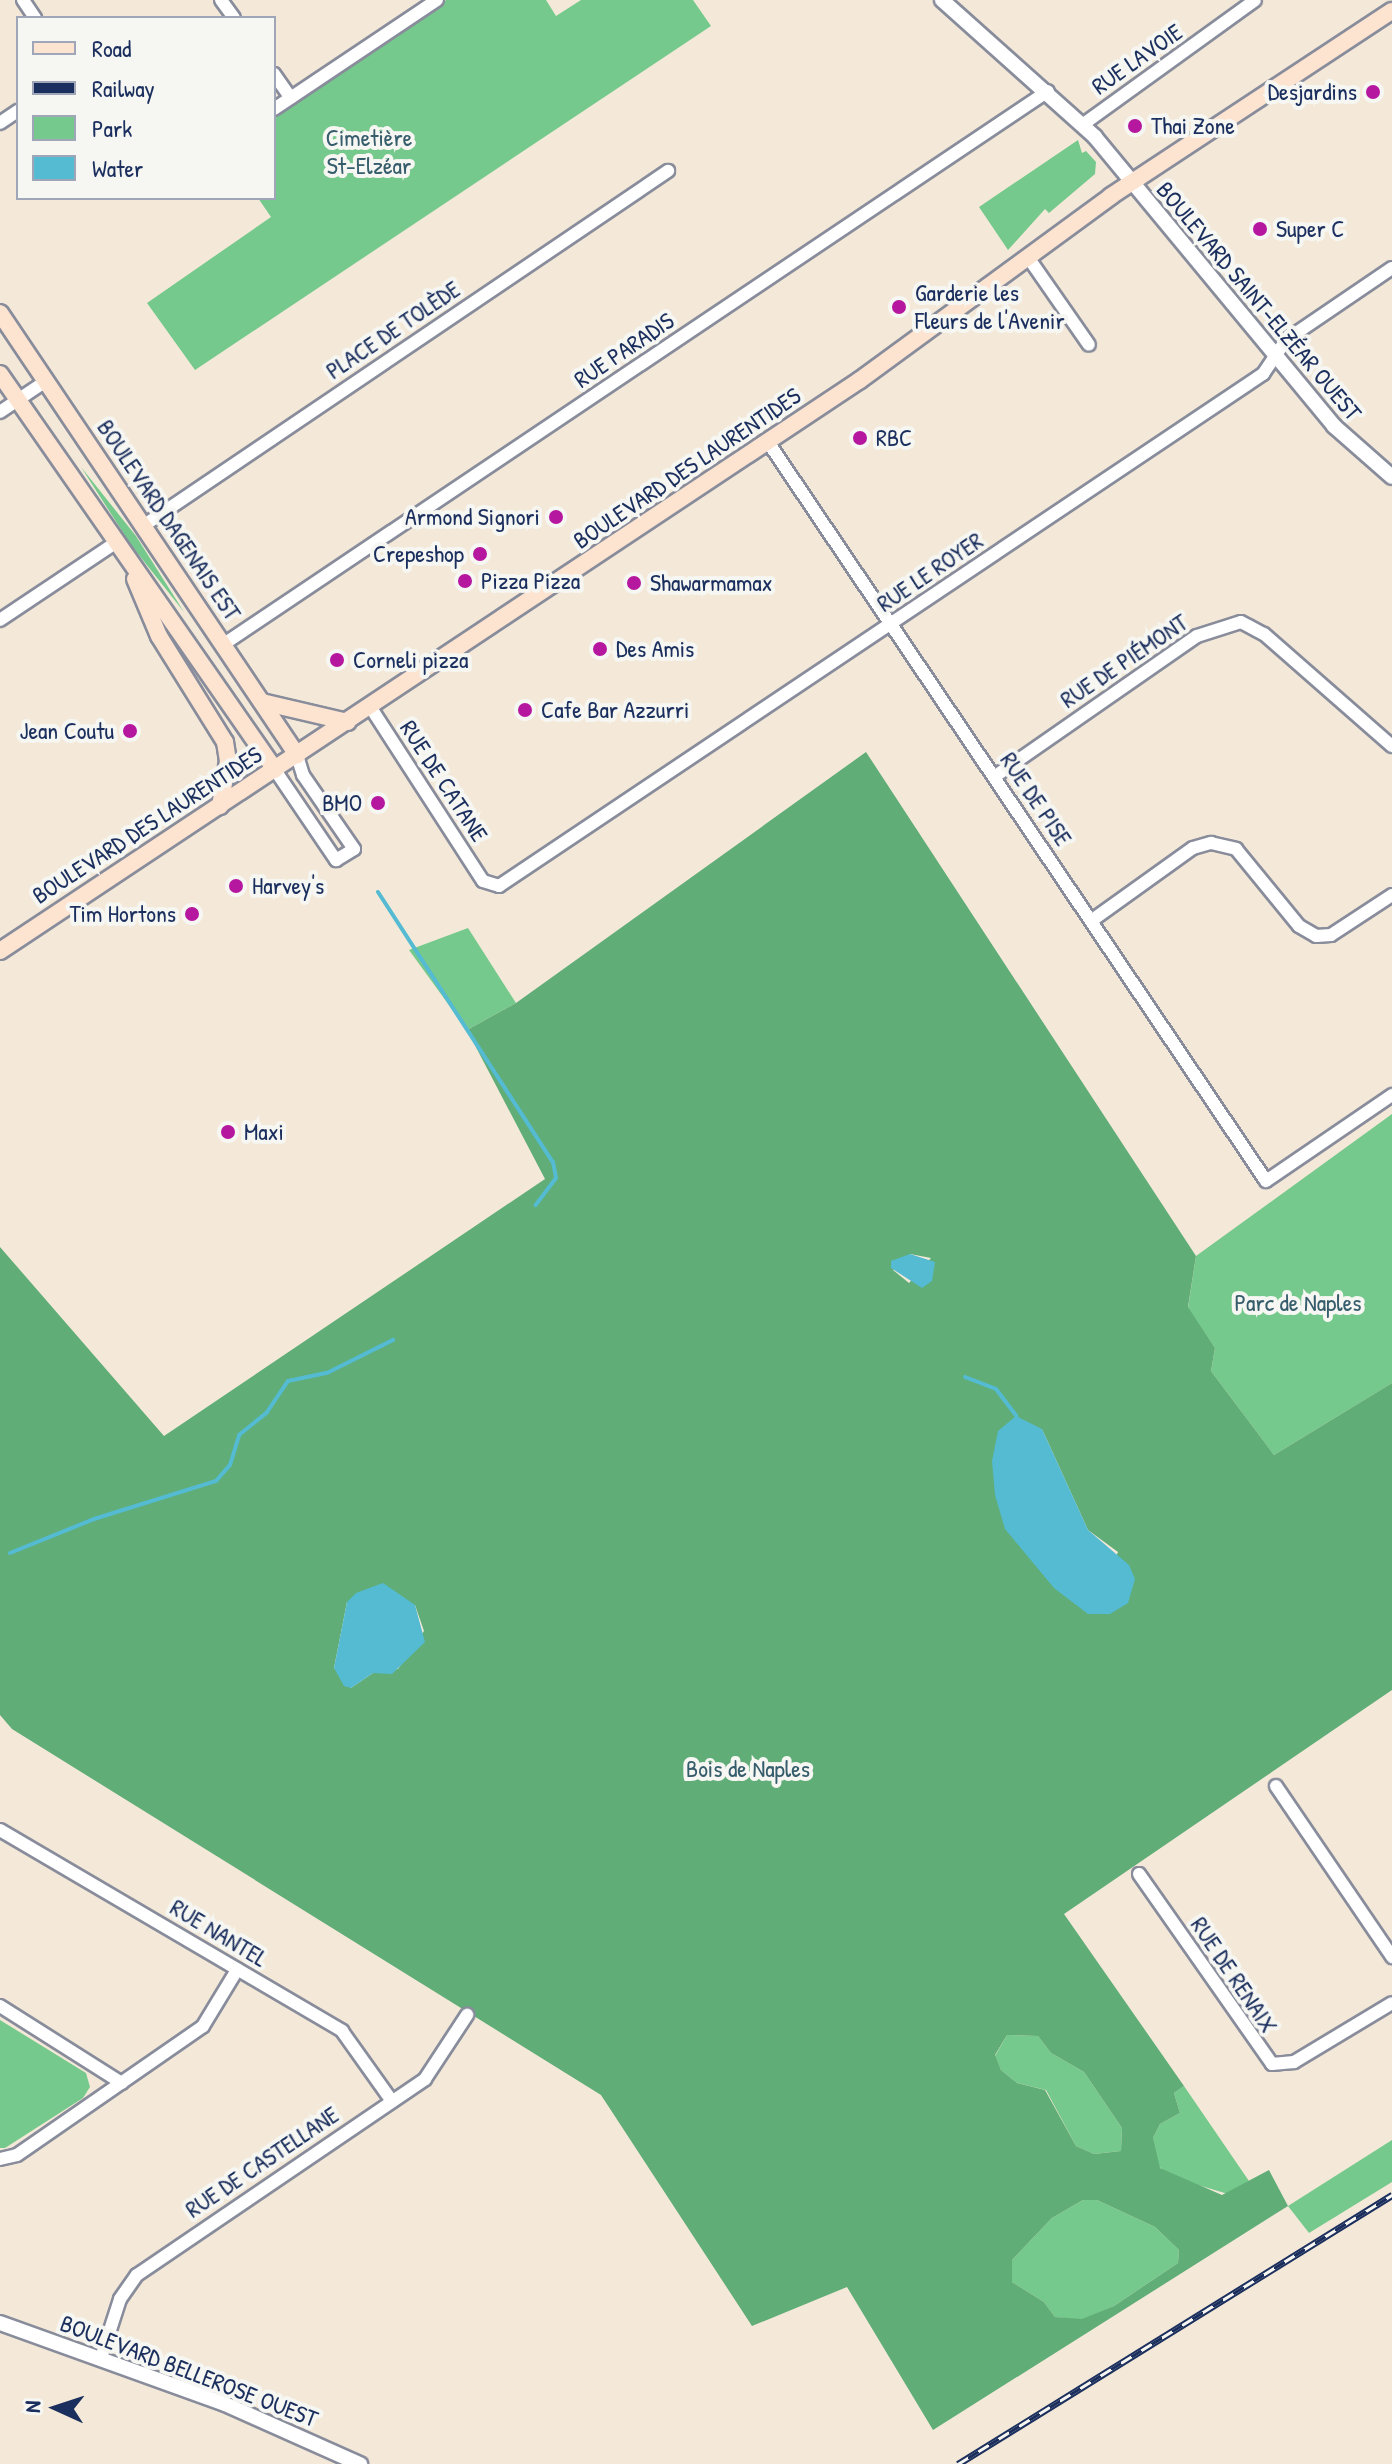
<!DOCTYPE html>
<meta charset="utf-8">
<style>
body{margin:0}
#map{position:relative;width:1392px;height:2464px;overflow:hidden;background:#f4e9d8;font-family:"Patrick Hand",sans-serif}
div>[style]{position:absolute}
.green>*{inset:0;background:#76c98c}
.forest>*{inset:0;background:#60ad78}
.water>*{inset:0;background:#54bbd2}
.stream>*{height:4px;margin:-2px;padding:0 2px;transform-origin:2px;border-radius:2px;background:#54bbd2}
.roads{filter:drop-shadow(2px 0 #888c9b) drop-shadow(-2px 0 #888c9b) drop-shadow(0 2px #888c9b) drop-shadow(0 -2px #888c9b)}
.minor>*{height:12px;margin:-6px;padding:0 6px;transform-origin:6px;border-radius:6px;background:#fff}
.tertiary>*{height:14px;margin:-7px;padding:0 7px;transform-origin:7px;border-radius:7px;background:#fff}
.secondary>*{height:16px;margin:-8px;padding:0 8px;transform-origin:8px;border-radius:8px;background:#fde4d1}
.rail>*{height:7px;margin-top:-3.5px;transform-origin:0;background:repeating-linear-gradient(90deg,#f6f6f2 0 12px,#1b2f5e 0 24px);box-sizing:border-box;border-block:2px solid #1b2f5e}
.dots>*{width:22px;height:22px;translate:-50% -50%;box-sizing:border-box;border:4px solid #f6f6f2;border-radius:50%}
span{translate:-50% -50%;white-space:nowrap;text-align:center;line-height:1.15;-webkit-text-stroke:8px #f6f6f2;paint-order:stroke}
.street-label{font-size:24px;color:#1b2f5e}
.poi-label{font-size:24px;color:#1b2f5e}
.right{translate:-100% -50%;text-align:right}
.left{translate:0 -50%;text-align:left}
.park-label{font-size:24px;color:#365d6c}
.legend{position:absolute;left:16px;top:16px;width:260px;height:184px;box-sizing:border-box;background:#f6f6f2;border:2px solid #9ea6b7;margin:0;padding:10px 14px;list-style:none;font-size:24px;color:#1b2f5e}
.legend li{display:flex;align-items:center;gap:16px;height:40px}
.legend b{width:40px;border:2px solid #9ea6b7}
.north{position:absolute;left:16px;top:2368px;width:80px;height:80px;-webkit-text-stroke:6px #f6f6f2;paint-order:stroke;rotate:273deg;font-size:22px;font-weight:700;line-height:32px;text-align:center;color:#1b2f5e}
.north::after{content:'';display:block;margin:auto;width:28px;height:36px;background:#1b2f5e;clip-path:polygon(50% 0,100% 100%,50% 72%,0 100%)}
</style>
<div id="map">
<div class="green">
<i style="clip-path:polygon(446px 0,546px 0,556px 16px,581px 0,693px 0,711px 26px,195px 370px,147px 303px,271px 217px,258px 198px,274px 198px,274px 113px)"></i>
<i style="clip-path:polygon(1078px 140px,1082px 153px,1086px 151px,1096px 162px,1095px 174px,1049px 213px,1045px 209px,1008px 250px,979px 207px)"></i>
<i style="clip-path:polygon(81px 467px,136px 536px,184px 612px,131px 545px)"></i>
<i style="clip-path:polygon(468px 928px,516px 1003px,467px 1030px,409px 950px)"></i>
<i style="clip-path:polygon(1392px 1114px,1392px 1383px,1274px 1455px,1211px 1371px,1215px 1348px,1188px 1308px,1196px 1256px)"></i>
<i style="clip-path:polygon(0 2020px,86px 2073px,90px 2087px,83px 2098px,5px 2148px,0 2148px)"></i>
<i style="clip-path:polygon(1007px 2035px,1038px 2036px,1051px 2053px,1084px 2072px,1122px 2128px,1121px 2151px,1094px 2154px,1076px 2146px,1046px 2090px,1017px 2083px,1001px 2070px,995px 2056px)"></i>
<i style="clip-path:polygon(1184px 2086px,1249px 2181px,1228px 2194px,1171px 2177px,1155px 2163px,1153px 2138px,1160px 2124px,1180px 2113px,1174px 2093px)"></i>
<i style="clip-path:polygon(1392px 2140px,1392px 2182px,1309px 2233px,1288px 2206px)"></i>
<i style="clip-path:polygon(1083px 2200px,1097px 2200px,1155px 2227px,1179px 2250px,1178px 2263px,1114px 2306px,1082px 2320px,1055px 2317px,1044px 2302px,1012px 2282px,1012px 2260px,1052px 2218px)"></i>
</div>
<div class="forest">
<i style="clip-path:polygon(evenodd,866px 752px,1196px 1256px,1188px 1307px,1215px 1348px,1211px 1371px,1274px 1455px,1392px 1383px,1392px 1690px,1064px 1914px,1184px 2086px,1174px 2093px,1180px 2113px,1160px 2124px,1153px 2138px,1160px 2168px,1222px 2195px,1269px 2170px,1288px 2206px,933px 2430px,847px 2287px,752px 2326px,601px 2095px,12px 1729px,0 1715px,0 1247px,164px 1436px,545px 1179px,467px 1030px,516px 1003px,866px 752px,910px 1254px,931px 1258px,909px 1283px,893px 1270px,910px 1254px,866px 752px,1042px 1429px,1088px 1530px,1118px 1552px,1088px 1614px,1042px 1429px,866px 752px,347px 1602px,415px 1605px,424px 1631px,398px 1669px,373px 1673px,351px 1688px,334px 1668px,347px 1602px,866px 752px,1007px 2035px,1038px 2036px,1051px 2053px,1084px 2072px,1122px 2128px,1121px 2151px,1094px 2154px,1076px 2146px,1045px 2090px,1017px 2083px,1001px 2070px,995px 2055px,1007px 2035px,866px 752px,1083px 2200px,1097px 2200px,1155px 2227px,1179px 2250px,1178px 2263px,1114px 2306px,1082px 2319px,1055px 2317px,1044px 2302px,1012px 2282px,1012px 2260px,1052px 2218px,1083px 2200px)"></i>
</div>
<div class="water">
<i style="clip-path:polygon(910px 1254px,935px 1262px,932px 1281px,922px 1288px,891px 1268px,891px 1261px)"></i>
<i style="clip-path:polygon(1016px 1416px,1042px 1429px,1088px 1530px,1129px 1565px,1135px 1579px,1128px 1603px,1110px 1614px,1088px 1614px,1054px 1588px,1005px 1529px,995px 1495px,992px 1461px,998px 1431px)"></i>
<i style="clip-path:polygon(383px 1583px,415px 1605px,425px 1642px,392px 1674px,373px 1673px,351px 1688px,344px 1686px,334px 1668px,347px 1602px,356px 1593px)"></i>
</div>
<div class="stream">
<i style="left:378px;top:892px;width:322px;rotate:57.1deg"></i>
<i style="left:553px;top:1162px;width:16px;rotate:79deg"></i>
<i style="left:556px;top:1178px;width:34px;rotate:127deg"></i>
<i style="left:965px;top:1377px;width:33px;rotate:21deg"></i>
<i style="left:996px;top:1389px;width:34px;rotate:53deg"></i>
<i style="left:10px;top:1553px;width:91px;rotate:-22deg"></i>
<i style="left:94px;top:1519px;width:128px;rotate:-17.3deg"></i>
<i style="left:216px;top:1481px;width:21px;rotate:-49deg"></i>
<i style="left:230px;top:1465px;width:31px;rotate:-73deg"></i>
<i style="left:239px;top:1435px;width:36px;rotate:-39deg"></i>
<i style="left:267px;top:1412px;width:37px;rotate:-56deg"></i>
<i style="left:288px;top:1381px;width:40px;rotate:-12deg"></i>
<i style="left:327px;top:1373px;width:74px;rotate:-26.6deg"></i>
</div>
<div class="roads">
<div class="minor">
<i style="left:23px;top:0;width:22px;rotate:56deg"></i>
<i style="left:221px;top:0;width:22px;rotate:54deg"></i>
<i style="left:274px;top:74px;width:29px;rotate:55deg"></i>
<i style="left:274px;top:109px;width:196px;rotate:-33.8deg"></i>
<i style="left:0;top:123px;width:22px;rotate:-34deg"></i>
<i style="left:1082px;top:125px;width:213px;rotate:-35.8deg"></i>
<i style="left:1030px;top:260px;width:103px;rotate:55.2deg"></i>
<i style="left:0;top:412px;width:55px;rotate:-34deg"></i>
<i style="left:768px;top:442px;width:891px;rotate:56.02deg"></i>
<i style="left:1266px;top:1181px;width:153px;rotate:-34.3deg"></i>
<i style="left:143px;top:526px;width:634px;rotate:-34.07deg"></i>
<i style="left:0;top:620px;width:138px;rotate:-33.8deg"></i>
<i style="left:224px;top:644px;width:992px;rotate:-33.87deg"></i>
<i style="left:371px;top:708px;width:206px;rotate:57.1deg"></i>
<i style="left:483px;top:881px;width:17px;rotate:17deg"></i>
<i style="left:499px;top:886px;width:920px;rotate:-33.83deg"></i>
<i style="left:1263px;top:374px;width:41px;rotate:-55.9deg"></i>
<i style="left:1286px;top:340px;width:128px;rotate:-34.2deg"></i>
<i style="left:275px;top:770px;width:109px;rotate:55.9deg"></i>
<i style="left:336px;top:860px;width:21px;rotate:-31deg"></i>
<i style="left:354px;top:849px;width:90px;rotate:-124.6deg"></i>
<i style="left:303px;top:775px;width:21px;rotate:-107deg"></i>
<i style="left:994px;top:777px;width:247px;rotate:-34.8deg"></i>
<i style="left:1197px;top:636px;width:46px;rotate:-17.7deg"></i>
<i style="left:1241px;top:622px;width:26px;rotate:28deg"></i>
<i style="left:1264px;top:634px;width:170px;rotate:41.2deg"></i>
<i style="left:1091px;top:921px;width:125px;rotate:-35.6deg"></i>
<i style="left:1193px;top:848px;width:19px;rotate:-16deg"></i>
<i style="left:1211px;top:843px;width:26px;rotate:13deg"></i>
<i style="left:1236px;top:849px;width:99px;rotate:50.7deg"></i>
<i style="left:1299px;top:926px;width:20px;rotate:30deg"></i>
<i style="left:1316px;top:936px;width:15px;rotate:-4deg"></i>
<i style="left:1331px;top:935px;width:73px;rotate:-33.3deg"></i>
<i style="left:1276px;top:1786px;width:207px;rotate:55.8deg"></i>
<i style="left:0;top:1830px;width:397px;rotate:30.4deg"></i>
<i style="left:342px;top:2031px;width:86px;rotate:54.5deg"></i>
<i style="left:1139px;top:1874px;width:232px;rotate:55deg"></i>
<i style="left:1272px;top:2064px;width:22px;rotate:-5deg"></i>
<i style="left:1294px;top:2062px;width:114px;rotate:-31deg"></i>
<i style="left:0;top:2006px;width:144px;rotate:32.3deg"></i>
<i style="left:0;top:2159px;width:17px;rotate:-13deg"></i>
<i style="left:17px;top:2155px;width:226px;rotate:-34.7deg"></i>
<i style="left:203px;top:2026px;width:66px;rotate:-58.7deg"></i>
<i style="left:101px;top:2358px;width:62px;rotate:-72.1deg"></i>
<i style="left:120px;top:2299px;width:29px;rotate:-55deg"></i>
<i style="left:137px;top:2275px;width:348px;rotate:-34.2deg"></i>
<i style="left:425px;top:2079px;width:77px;rotate:-56.7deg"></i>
</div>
<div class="tertiary">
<i style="left:942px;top:0;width:205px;rotate:41.8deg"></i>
<i style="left:1095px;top:137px;width:375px;rotate:50.4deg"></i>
<i style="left:1334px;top:426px;width:77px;rotate:41.3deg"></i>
<i style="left:0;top:2323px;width:239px;rotate:19.8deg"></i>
<i style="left:225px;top:2404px;width:148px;rotate:24deg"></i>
</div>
<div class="secondary">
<i style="left:0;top:313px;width:533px;rotate:56.1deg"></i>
<i style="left:0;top:374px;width:482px;rotate:55.2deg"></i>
<i style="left:135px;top:579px;width:62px;rotate:67.2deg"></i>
<i style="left:159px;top:636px;width:125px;rotate:58.1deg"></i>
<i style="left:225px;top:742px;width:19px;rotate:81deg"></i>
<i style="left:228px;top:761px;width:46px;rotate:100.1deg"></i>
<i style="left:262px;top:702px;width:88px;rotate:13.1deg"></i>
<i style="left:0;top:951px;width:1032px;rotate:-33.58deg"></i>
<i style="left:860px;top:380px;width:311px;rotate:-36.2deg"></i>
<i style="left:1111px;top:196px;width:336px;rotate:-33.4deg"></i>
</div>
</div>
<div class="rail">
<i style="left:958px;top:2464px;width:511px;rotate:-31.79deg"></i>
</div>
<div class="dots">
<i style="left:1373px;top:92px;background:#b5179e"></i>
<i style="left:1135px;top:126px;background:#b5179e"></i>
<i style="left:1260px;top:229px;background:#b5179e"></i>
<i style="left:899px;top:307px;background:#b5179e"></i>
<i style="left:860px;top:438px;background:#b5179e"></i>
<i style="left:556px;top:517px;background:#b5179e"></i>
<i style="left:480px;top:554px;background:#b5179e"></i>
<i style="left:465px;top:581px;background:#b5179e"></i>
<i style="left:634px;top:583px;background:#b5179e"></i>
<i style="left:600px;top:649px;background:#b5179e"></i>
<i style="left:337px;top:660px;background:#b5179e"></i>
<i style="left:525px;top:710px;background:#b5179e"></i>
<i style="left:130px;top:731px;background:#b5179e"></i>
<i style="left:378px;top:803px;background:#b5179e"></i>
<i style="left:236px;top:886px;background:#b5179e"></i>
<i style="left:192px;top:914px;background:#b5179e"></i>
<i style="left:228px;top:1132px;background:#b5179e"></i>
</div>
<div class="street-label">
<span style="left:1137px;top:59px;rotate:-35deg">RUE LAVOIE</span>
<span style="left:1259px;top:301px;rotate:50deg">BOULEVARD SAINT-ELZÉAR OUEST</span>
<span style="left:393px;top:330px;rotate:-34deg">PLACE DE TOLÈDE</span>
<span style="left:624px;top:350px;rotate:-34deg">RUE PARADIS</span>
<span style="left:687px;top:468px;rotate:-34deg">BOULEVARD DES LAURENTIDES</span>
<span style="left:169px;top:520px;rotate:56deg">BOULEVARD DAGENAIS EST</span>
<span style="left:930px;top:572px;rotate:-34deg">RUE LE ROYER</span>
<span style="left:1124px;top:661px;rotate:-34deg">RUE DE PIÉMONT</span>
<span style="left:444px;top:781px;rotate:57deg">RUE DE CATANE</span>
<span style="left:1036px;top:799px;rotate:56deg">RUE DE PISE</span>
<span style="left:147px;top:825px;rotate:-33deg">BOULEVARD DES LAURENTIDES</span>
<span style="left:219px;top:1933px;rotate:31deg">RUE NANTEL</span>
<span style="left:1234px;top:1975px;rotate:56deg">RUE DE RENAIX</span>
<span style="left:262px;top:2162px;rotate:-34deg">RUE DE CASTELLANE</span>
<span style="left:189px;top:2371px;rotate:21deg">BOULEVARD BELLEROSE OUEST</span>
</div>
<div class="poi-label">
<span class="right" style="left:1357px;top:92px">Desjardins</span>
<span class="left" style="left:1151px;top:126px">Thai Zone</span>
<span class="left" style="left:1276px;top:229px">Super C</span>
<span class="left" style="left:915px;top:307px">Garderie les<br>Fleurs de l'Avenir</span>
<span class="left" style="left:876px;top:438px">RBC</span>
<span class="right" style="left:540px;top:517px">Armond Signori</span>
<span class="right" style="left:464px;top:554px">Crepeshop</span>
<span class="left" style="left:481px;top:581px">Pizza Pizza</span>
<span class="left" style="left:650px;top:583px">Shawarmamax</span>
<span class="left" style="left:616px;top:649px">Des Amis</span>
<span class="left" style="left:353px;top:660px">Corneli pizza</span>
<span class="left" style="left:541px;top:710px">Cafe Bar Azzurri</span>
<span class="right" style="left:114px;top:731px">Jean Coutu</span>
<span class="right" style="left:362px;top:803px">BMO</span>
<span class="left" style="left:252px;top:886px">Harvey's</span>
<span class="right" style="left:176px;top:914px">Tim Hortons</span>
<span class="left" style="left:244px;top:1132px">Maxi</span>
</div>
<div class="park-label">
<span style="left:369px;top:152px">Cimetière<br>St-Elzéar</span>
<span style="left:1298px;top:1303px">Parc de Naples</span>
<span style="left:748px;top:1769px">Bois de Naples</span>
</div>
<ul class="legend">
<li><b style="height:10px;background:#fde4d1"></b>Road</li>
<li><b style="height:10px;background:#1b2f5e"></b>Railway</li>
<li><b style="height:22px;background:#76c98c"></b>Park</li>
<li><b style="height:22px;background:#54bbd2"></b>Water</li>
</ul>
<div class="north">N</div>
</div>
